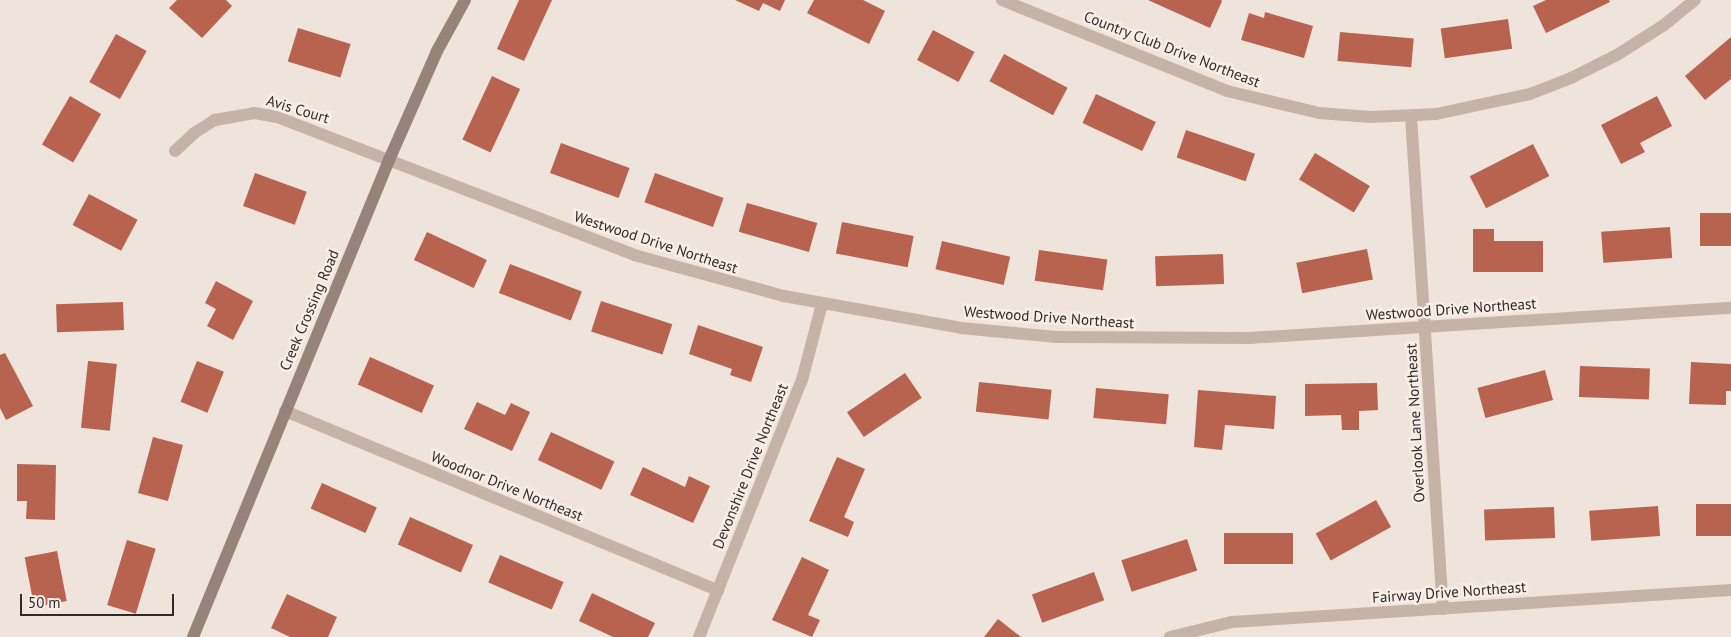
<!DOCTYPE html>
<style>
body{margin:0}
#map{position:relative;width:1731px;height:637px;overflow:hidden;background:#eee4db;font-family:"PT Sans",sans-serif}
div>[style]{position:absolute}
.building>*{inset:0;background:#b86250;transform-origin:0 0}
.street>*{height:12px;margin:-6px;padding:0 6px;transform-origin:6px;border-radius:6px;background:#c5b3a8}
.secondary>*{height:12px;margin:-6px;padding:0 6px;transform-origin:6px;border-radius:6px;background:#98837a}
span{translate:-50% -50%;white-space:nowrap;text-align:center;line-height:1.15;-webkit-text-stroke:5px #f7eee7;paint-order:stroke}
.street-label{font-size:15px;color:#332a28}
.scale{position:absolute;left:20px;top:594px;width:154px;height:22px;box-sizing:border-box;border:2px solid #332a28;border-top:0;padding-left:6px;font-size:15px;line-height:18px;white-space:nowrap;color:#332a28;-webkit-text-stroke:4px #f7eee7;paint-order:stroke}
</style>
<div id="map">
<div class="building">
<i style="clip-path:polygon(177px 0,226px 0,232px 6px,202px 38px,169px 8px)"></i>
<i style="clip-path:polygon(519px 0,552px 0,524px 61px,497px 49px)"></i>
<i style="clip-path:polygon(735px 0,785px 0,780px 11px,763px 3px,759px 11px)"></i>
<i style="clip-path:polygon(814px 0,863px 0,885px 11px,869px 44px,807px 13px)"></i>
<i style="clip-path:polygon(1148px 0,1221px 0,1222px 1px,1210px 28px)"></i>
<i style="clip-path:polygon(1546px 0,1609px 0,1610px 2px,1546px 33px,1533px 6px)"></i>
<i style="clip-path:polygon(1265px 12px,1313px 26px,1304px 58px,1241px 40px,1249px 13px,1264px 18px)"></i>
<i style="left:1508px;top:19px;width:30px;height:68px;rotate:82deg"></i>
<i style="left:298px;top:28px;width:55px;height:35px;rotate:17deg"></i>
<i style="left:933px;top:30px;width:47px;height:34px;rotate:28deg"></i>
<i style="left:1340px;top:32px;width:74px;height:29px;rotate:5deg"></i>
<i style="left:116px;top:34px;width:35px;height:55px;rotate:29deg"></i>
<i style="clip-path:polygon(1731px 37px,1731px 79px,1705px 100px,1685px 76px)"></i>
<i style="left:1004px;top:54px;width:72px;height:31px;rotate:28deg"></i>
<i style="left:492px;top:76px;width:31px;height:70px;rotate:25deg"></i>
<i style="left:1096px;top:94px;width:66px;height:32px;rotate:25deg"></i>
<i style="left:70px;top:96px;width:36px;height:56px;rotate:30deg"></i>
<i style="clip-path:polygon(1657px 96px,1672px 126px,1640px 143px,1645px 152px,1621px 164px,1601px 125px)"></i>
<i style="left:1186px;top:130px;width:73px;height:29px;rotate:19deg"></i>
<i style="left:561px;top:143px;width:73px;height:32px;rotate:20deg"></i>
<i style="left:1533px;top:144px;width:36px;height:71px;rotate:63deg"></i>
<i style="left:1315px;top:153px;width:64px;height:31px;rotate:31deg"></i>
<i style="left:255px;top:173px;width:55px;height:35px;rotate:20deg"></i>
<i style="left:655px;top:173px;width:73px;height:31px;rotate:20deg"></i>
<i style="left:89px;top:194px;width:55px;height:35px;rotate:28deg"></i>
<i style="left:747px;top:203px;width:73px;height:30px;rotate:16deg"></i>
<i style="left:1731px;top:213px;width:33px;height:31px;rotate:90deg"></i>
<i style="left:842px;top:222px;width:73px;height:32px;rotate:11deg"></i>
<i style="left:1670px;top:227px;width:31px;height:69px;rotate:86deg"></i>
<i style="clip-path:polygon(1473px 229px,1494px 229px,1494px 241px,1543px 241px,1543px 272px,1473px 272px)"></i>
<i style="left:427px;top:232px;width:66px;height:31px;rotate:25deg"></i>
<i style="left:942px;top:241px;width:70px;height:29px;rotate:13deg"></i>
<i style="left:1367px;top:249px;width:31px;height:72px;rotate:79deg"></i>
<i style="left:1039px;top:250px;width:69px;height:31px;rotate:8deg"></i>
<i style="left:1223px;top:254px;width:30px;height:68px;rotate:88deg"></i>
<i style="left:510px;top:264px;width:77px;height:31px;rotate:21deg"></i>
<i style="clip-path:polygon(216px 281px,253px 301px,233px 340px,207px 326px,216px 309px,205px 303px)"></i>
<i style="left:601px;top:301px;width:75px;height:32px;rotate:18deg"></i>
<i style="left:123px;top:302px;width:28px;height:67px;rotate:88deg"></i>
<i style="clip-path:polygon(698px 325px,763px 347px,751px 382px,730px 375px,732px 369px,689px 354px)"></i>
<i style="clip-path:polygon(5px 353px,33px 406px,6px 420px,0 408px,0 355px)"></i>
<i style="left:370px;top:357px;width:70px;height:30px;rotate:24deg"></i>
<i style="left:88px;top:361px;width:29px;height:67px;rotate:6deg"></i>
<i style="left:197px;top:361px;width:29px;height:44px;rotate:22deg"></i>
<i style="clip-path:polygon(1691px 362px,1731px 364px,1731px 391px,1726px 391px,1726px 405px,1689px 404px)"></i>
<i style="left:1580px;top:366px;width:70px;height:31px;rotate:2deg"></i>
<i style="left:1545px;top:370px;width:31px;height:70px;rotate:75deg"></i>
<i style="left:905px;top:373px;width:30px;height:70px;rotate:56deg"></i>
<i style="left:979px;top:382px;width:73px;height:30px;rotate:6deg"></i>
<i style="clip-path:polygon(1377px 383px,1378px 410px,1359px 411px,1359px 430px,1342px 430px,1341px 415px,1305px 416px,1305px 384px)"></i>
<i style="left:1096px;top:388px;width:73px;height:30px;rotate:5deg"></i>
<i style="clip-path:polygon(1198px 390px,1276px 396px,1274px 429px,1225px 425px,1222px 450px,1194px 447px)"></i>
<i style="clip-path:polygon(477px 402px,505px 415px,511px 403px,530px 412px,512px 451px,464px 429px)"></i>
<i style="left:551px;top:432px;width:70px;height:31px;rotate:25deg"></i>
<i style="left:153px;top:437px;width:31px;height:58px;rotate:15deg"></i>
<i style="clip-path:polygon(837px 457px,865px 469px,844px 517px,854px 522px,848px 537px,809px 521px)"></i>
<i style="clip-path:polygon(17px 464px,56px 465px,55px 520px,26px 519px,27px 501px,17px 501px)"></i>
<i style="clip-path:polygon(643px 467px,685px 487px,689px 476px,710px 486px,693px 523px,630px 495px)"></i>
<i style="left:322px;top:483px;width:60px;height:28px;rotate:24deg"></i>
<i style="left:1376px;top:500px;width:31px;height:69px;rotate:61deg"></i>
<i style="left:1731px;top:504px;width:32px;height:35px;rotate:90deg"></i>
<i style="left:1658px;top:506px;width:30px;height:69px;rotate:86deg"></i>
<i style="left:1554px;top:507px;width:31px;height:70px;rotate:88deg"></i>
<i style="left:410px;top:517px;width:69px;height:30px;rotate:24deg"></i>
<i style="left:1293px;top:533px;width:31px;height:69px;rotate:90deg"></i>
<i style="left:1187px;top:539px;width:33px;height:69px;rotate:72deg"></i>
<i style="left:127px;top:540px;width:30px;height:68px;rotate:17deg"></i>
<i style="left:57px;top:551px;width:51px;height:33px;rotate:79deg"></i>
<i style="left:500px;top:555px;width:69px;height:30px;rotate:23deg"></i>
<i style="clip-path:polygon(802px 557px,829px 570px,808px 615px,820px 620px,812px 637px,772px 620px)"></i>
<i style="left:1094px;top:572px;width:30px;height:66px;rotate:70deg"></i>
<i style="clip-path:polygon(592px 593px,655px 623px,648px 637px,613px 637px,579px 621px)"></i>
<i style="clip-path:polygon(287px 594px,337px 617px,328px 637px,290px 637px,271px 628px)"></i>
<i style="clip-path:polygon(998px 619px,1021px 637px,984px 637px)"></i>
</div>
<div class="street">
<i style="left:1002px;top:0;width:243px;rotate:22deg"></i>
<i style="left:1227px;top:91px;width:95px;rotate:13.4deg"></i>
<i style="left:1319px;top:113px;width:52px;rotate:4.4deg"></i>
<i style="left:1371px;top:117px;width:65px;rotate:-2.6deg"></i>
<i style="left:1436px;top:114px;width:96px;rotate:-12deg"></i>
<i style="left:1530px;top:94px;width:44px;rotate:-21.3deg"></i>
<i style="left:1571px;top:78px;width:51px;rotate:-26.6deg"></i>
<i style="left:1617px;top:55px;width:56px;rotate:-32.6deg"></i>
<i style="left:1664px;top:25px;width:40px;rotate:-39deg"></i>
<i style="left:1411px;top:116px;width:494px;rotate:86.3deg"></i>
<i style="left:175px;top:151px;width:26px;rotate:-43deg"></i>
<i style="left:194px;top:133px;width:25px;rotate:-32deg"></i>
<i style="left:215px;top:120px;width:40px;rotate:-10deg"></i>
<i style="left:254px;top:113px;width:23px;rotate:10deg"></i>
<i style="left:277px;top:117px;width:383px;rotate:21.1deg"></i>
<i style="left:634px;top:255px;width:156px;rotate:15.3deg"></i>
<i style="left:784px;top:296px;width:180px;rotate:10.2deg"></i>
<i style="left:961px;top:328px;width:96px;rotate:5.4deg"></i>
<i style="left:1057px;top:337px;width:192px;rotate:0.3deg"></i>
<i style="left:1249px;top:338px;width:483px;rotate:-3.6deg"></i>
<i style="left:285px;top:411px;width:469px;rotate:22.5deg"></i>
<i style="left:699px;top:637px;width:277px;rotate:-68.2deg"></i>
<i style="left:802px;top:380px;width:79px;rotate:-75.3deg"></i>
<i style="left:1170px;top:637px;width:64px;rotate:-13.6deg"></i>
<i style="left:1232px;top:622px;width:500px;rotate:-3.67deg"></i>
</div>
<div class="secondary">
<i style="left:193px;top:637px;width:516px;rotate:-67.66deg"></i>
<i style="left:389px;top:160px;width:119px;rotate:-66.2deg"></i>
<i style="left:437px;top:51px;width:58px;rotate:-61.2deg"></i>
</div>
<div class="street-label">
<span style="left:1172px;top:49px;rotate:21deg">Country Club Drive Northeast</span>
<span style="left:298px;top:109px;rotate:17deg">Avis Court</span>
<span style="left:656px;top:242px;rotate:18deg">Westwood Drive Northeast</span>
<span style="left:1451px;top:309px;rotate:-4deg">Westwood Drive Northeast</span>
<span style="left:309px;top:310px;rotate:-67deg">Creek Crossing Road</span>
<span style="left:1049px;top:317px;rotate:4deg">Westwood Drive Northeast</span>
<span style="left:1415px;top:423px;rotate:-93deg">Overlook Lane Northeast</span>
<span style="left:750px;top:466px;rotate:-68deg">Devonshire Drive Northeast</span>
<span style="left:507px;top:486px;rotate:22deg">Woodnor Drive Northeast</span>
<span style="left:1449px;top:592px;rotate:-4deg">Fairway Drive Northeast</span>
</div>
<div class="scale">50 m</div>
</div>
